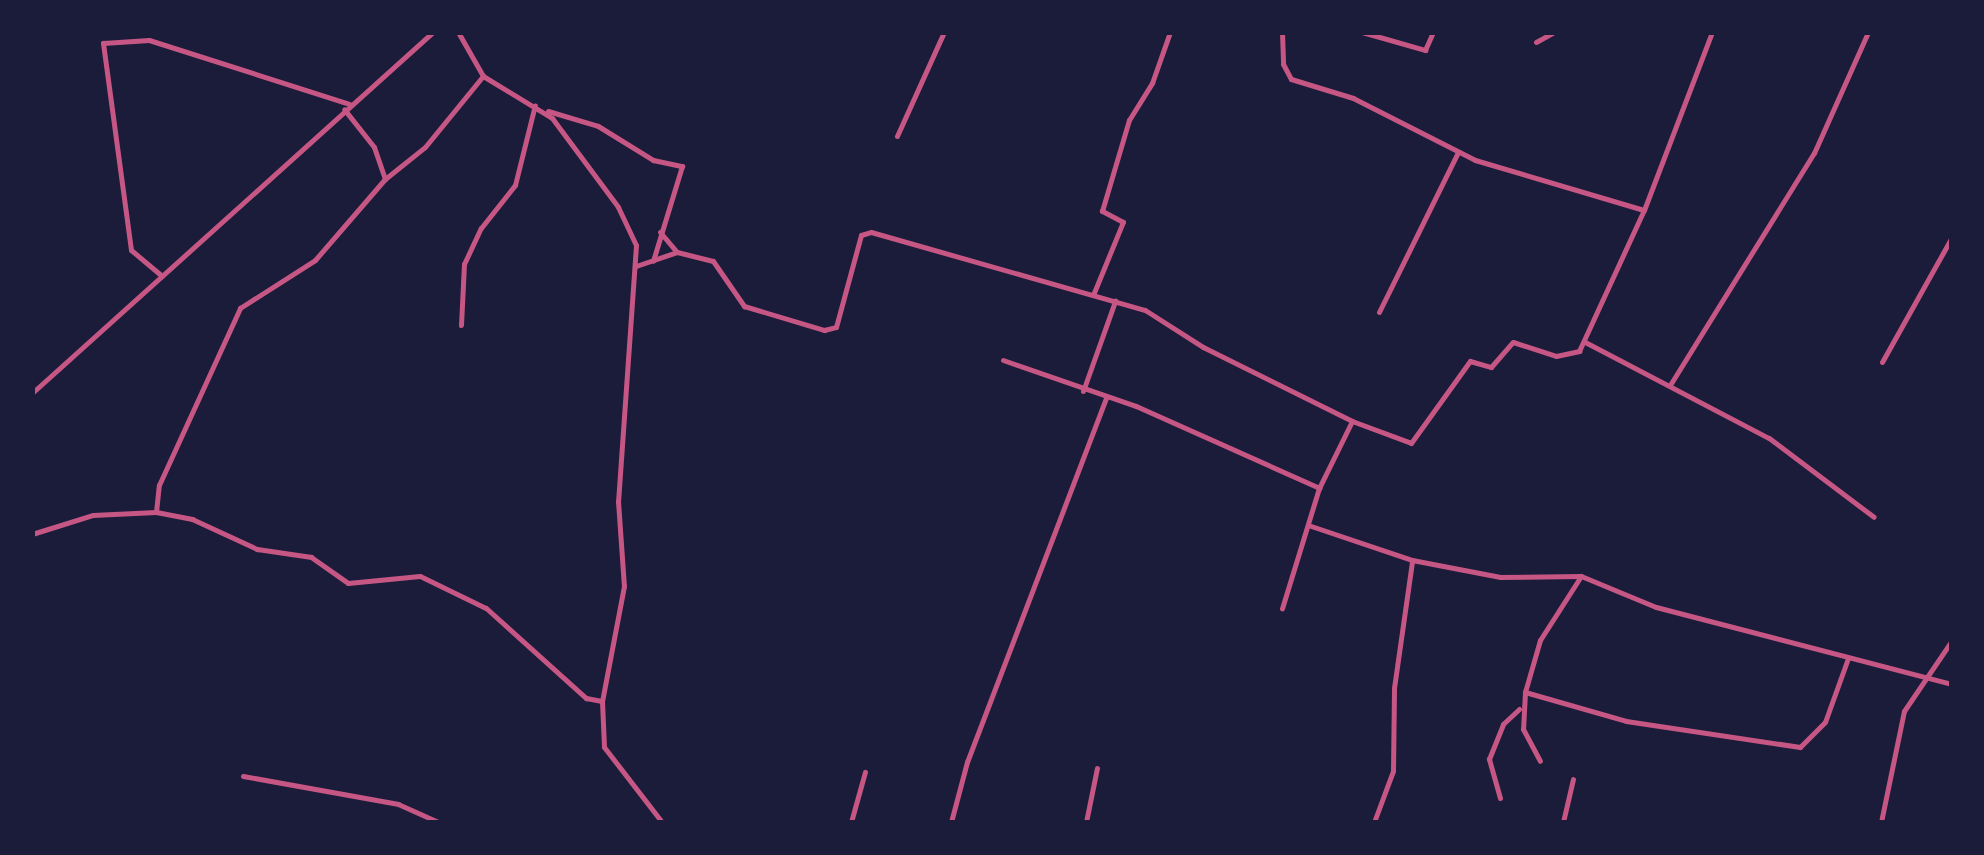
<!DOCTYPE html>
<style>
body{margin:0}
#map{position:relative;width:1984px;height:855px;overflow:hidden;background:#1b1b3a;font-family:Rubik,sans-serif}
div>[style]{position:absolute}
.minor>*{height:5px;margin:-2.5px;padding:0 2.5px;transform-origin:2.5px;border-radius:2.5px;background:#c65784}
span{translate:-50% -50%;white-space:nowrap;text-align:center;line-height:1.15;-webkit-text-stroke:8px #1b1b3a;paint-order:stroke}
.frame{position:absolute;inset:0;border:35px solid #1b1b3a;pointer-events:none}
</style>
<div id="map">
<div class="minor">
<i style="left:458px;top:32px;width:51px;rotate:60.4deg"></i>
<i style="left:483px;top:76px;width:81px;rotate:31.3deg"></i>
<i style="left:552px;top:118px;width:111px;rotate:53.4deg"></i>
<i style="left:618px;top:207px;width:42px;rotate:64.7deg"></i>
<i style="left:636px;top:245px;width:257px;rotate:94deg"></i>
<i style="left:618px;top:501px;width:85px;rotate:86deg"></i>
<i style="left:624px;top:586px;width:117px;rotate:100.8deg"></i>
<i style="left:1282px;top:32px;width:32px;rotate:88deg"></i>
<i style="left:1283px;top:64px;width:17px;rotate:62deg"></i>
<i style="left:1291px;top:79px;width:65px;rotate:17deg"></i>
<i style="left:1353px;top:98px;width:137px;rotate:26.9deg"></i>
<i style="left:1475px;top:160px;width:176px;rotate:16.5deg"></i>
<i style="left:1362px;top:32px;width:66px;rotate:15.9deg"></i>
<i style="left:1425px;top:50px;width:20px;rotate:-66deg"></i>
<i style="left:1536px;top:42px;width:21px;rotate:-29deg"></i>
<i style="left:548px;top:111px;width:52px;rotate:16.7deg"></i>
<i style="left:598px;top:126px;width:65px;rotate:31.7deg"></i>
<i style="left:653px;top:160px;width:30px;rotate:12deg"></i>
<i style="left:682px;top:166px;width:99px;rotate:107deg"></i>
<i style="left:897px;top:136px;width:114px;rotate:-65.7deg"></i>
<i style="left:385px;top:179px;width:51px;rotate:-38.7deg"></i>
<i style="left:425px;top:147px;width:92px;rotate:-50.8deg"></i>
<i style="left:660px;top:232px;width:26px;rotate:50deg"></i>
<i style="left:636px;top:266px;width:43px;rotate:-18.9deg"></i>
<i style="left:677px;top:252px;width:37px;rotate:14deg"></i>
<i style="left:713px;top:261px;width:55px;rotate:55.4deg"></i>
<i style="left:744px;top:306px;width:84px;rotate:16.7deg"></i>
<i style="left:824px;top:330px;width:12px;rotate:-14deg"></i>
<i style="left:836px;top:327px;width:95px;rotate:-74.8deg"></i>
<i style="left:861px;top:235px;width:10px;rotate:-17deg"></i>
<i style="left:871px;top:232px;width:285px;rotate:15.9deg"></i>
<i style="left:1145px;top:310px;width:69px;rotate:32.5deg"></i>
<i style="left:1203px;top:347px;width:166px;rotate:26.4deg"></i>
<i style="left:1352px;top:421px;width:75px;rotate:116.2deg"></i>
<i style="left:1319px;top:488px;width:126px;rotate:107.1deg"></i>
<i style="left:162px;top:276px;width:40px;rotate:-140deg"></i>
<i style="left:131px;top:250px;width:209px;rotate:-97.7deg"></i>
<i style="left:103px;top:43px;width:46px;rotate:-3.7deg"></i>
<i style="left:149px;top:40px;width:210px;rotate:17.7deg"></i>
<i style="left:1093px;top:295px;width:79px;rotate:-67.7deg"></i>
<i style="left:1123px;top:222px;width:24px;rotate:-152deg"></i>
<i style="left:1102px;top:211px;width:95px;rotate:-73.5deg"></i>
<i style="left:1129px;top:120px;width:44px;rotate:-58.1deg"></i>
<i style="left:1152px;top:83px;width:54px;rotate:-70.6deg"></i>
<i style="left:1379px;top:312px;width:178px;rotate:-63.7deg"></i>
<i style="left:461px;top:325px;width:61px;rotate:-87.2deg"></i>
<i style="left:464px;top:264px;width:40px;rotate:-65deg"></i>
<i style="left:481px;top:228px;width:55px;rotate:-51.7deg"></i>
<i style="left:515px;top:185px;width:82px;rotate:-76deg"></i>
<i style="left:1585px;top:342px;width:208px;rotate:27.6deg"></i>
<i style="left:1769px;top:438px;width:131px;rotate:37deg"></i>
<i style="left:1003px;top:360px;width:141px;rotate:19.1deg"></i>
<i style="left:1136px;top:406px;width:201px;rotate:24.1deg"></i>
<i style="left:1882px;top:362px;width:143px;rotate:-60.8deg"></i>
<i style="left:1670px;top:385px;width:273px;rotate:-58.2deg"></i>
<i style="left:1814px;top:153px;width:133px;rotate:-65.9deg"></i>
<i style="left:1083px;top:391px;width:96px;rotate:-70.4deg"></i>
<i style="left:32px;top:393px;width:540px;rotate:-42deg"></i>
<i style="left:1352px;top:421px;width:63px;rotate:20.4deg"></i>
<i style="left:1411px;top:443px;width:101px;rotate:-54.3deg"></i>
<i style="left:1470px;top:361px;width:22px;rotate:16deg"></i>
<i style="left:1491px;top:367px;width:33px;rotate:-49deg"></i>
<i style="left:1513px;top:342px;width:45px;rotate:18deg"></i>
<i style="left:1556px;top:356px;width:24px;rotate:-12deg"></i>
<i style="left:1579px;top:351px;width:155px;rotate:-65.3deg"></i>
<i style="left:1644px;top:210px;width:191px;rotate:-69.1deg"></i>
<i style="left:156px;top:512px;width:27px;rotate:-84deg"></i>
<i style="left:159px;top:485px;width:195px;rotate:-65.4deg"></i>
<i style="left:240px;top:308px;width:89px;rotate:-32.6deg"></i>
<i style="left:315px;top:260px;width:107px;rotate:-49.2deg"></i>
<i style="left:385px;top:179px;width:34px;rotate:-109deg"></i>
<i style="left:374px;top:147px;width:48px;rotate:-128.3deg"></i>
<i style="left:1311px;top:526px;width:107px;rotate:18.6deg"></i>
<i style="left:1412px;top:560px;width:90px;rotate:10.9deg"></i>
<i style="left:1500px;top:577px;width:81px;rotate:-0.7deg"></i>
<i style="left:1581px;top:576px;width:81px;rotate:22.5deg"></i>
<i style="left:1656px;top:607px;width:306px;rotate:14.6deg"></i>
<i style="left:32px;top:534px;width:64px;rotate:-17.3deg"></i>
<i style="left:93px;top:515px;width:63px;rotate:-2.7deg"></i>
<i style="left:156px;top:512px;width:37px;rotate:11deg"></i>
<i style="left:192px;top:519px;width:72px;rotate:24.8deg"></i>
<i style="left:257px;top:549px;width:55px;rotate:8.4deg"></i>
<i style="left:311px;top:557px;width:45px;rotate:35.1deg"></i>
<i style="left:348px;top:583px;width:72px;rotate:-5.6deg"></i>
<i style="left:420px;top:576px;width:73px;rotate:25.9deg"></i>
<i style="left:486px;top:608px;width:135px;rotate:42deg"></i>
<i style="left:586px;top:698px;width:16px;rotate:11deg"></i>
<i style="left:602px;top:701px;width:46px;rotate:87.5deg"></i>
<i style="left:604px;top:747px;width:95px;rotate:52.3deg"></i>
<i style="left:1581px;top:576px;width:76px;rotate:122.6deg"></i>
<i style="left:1540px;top:640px;width:54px;rotate:106.1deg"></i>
<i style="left:1525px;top:692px;width:105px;rotate:16deg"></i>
<i style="left:1626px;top:721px;width:176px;rotate:8.5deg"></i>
<i style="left:1800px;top:747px;width:35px;rotate:-45deg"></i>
<i style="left:1825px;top:722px;width:68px;rotate:-70.2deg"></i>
<i style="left:1525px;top:692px;width:37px;rotate:93deg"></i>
<i style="left:1523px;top:729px;width:36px;rotate:62deg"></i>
<i style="left:243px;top:776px;width:158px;rotate:10.2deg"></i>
<i style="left:398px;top:804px;width:44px;rotate:24.2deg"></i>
<i style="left:1500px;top:798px;width:41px;rotate:-105.8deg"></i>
<i style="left:1489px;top:759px;width:38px;rotate:-68deg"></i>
<i style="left:1503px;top:724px;width:22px;rotate:-43deg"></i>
<i style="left:851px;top:822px;width:52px;rotate:-74.4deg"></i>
<i style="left:951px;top:822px;width:62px;rotate:-75.1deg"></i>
<i style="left:967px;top:762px;width:390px;rotate:-69.1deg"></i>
<i style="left:1086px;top:822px;width:55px;rotate:-78.5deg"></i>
<i style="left:1374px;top:822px;width:54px;rotate:-69.6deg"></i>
<i style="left:1393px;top:771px;width:83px;rotate:-89.3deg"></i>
<i style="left:1394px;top:688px;width:128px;rotate:-81.9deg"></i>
<i style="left:1563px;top:822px;width:44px;rotate:-76.9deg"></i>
<i style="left:1881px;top:822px;width:113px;rotate:-78.3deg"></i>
<i style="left:1904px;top:711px;width:86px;rotate:-55.9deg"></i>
</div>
<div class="frame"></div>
</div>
